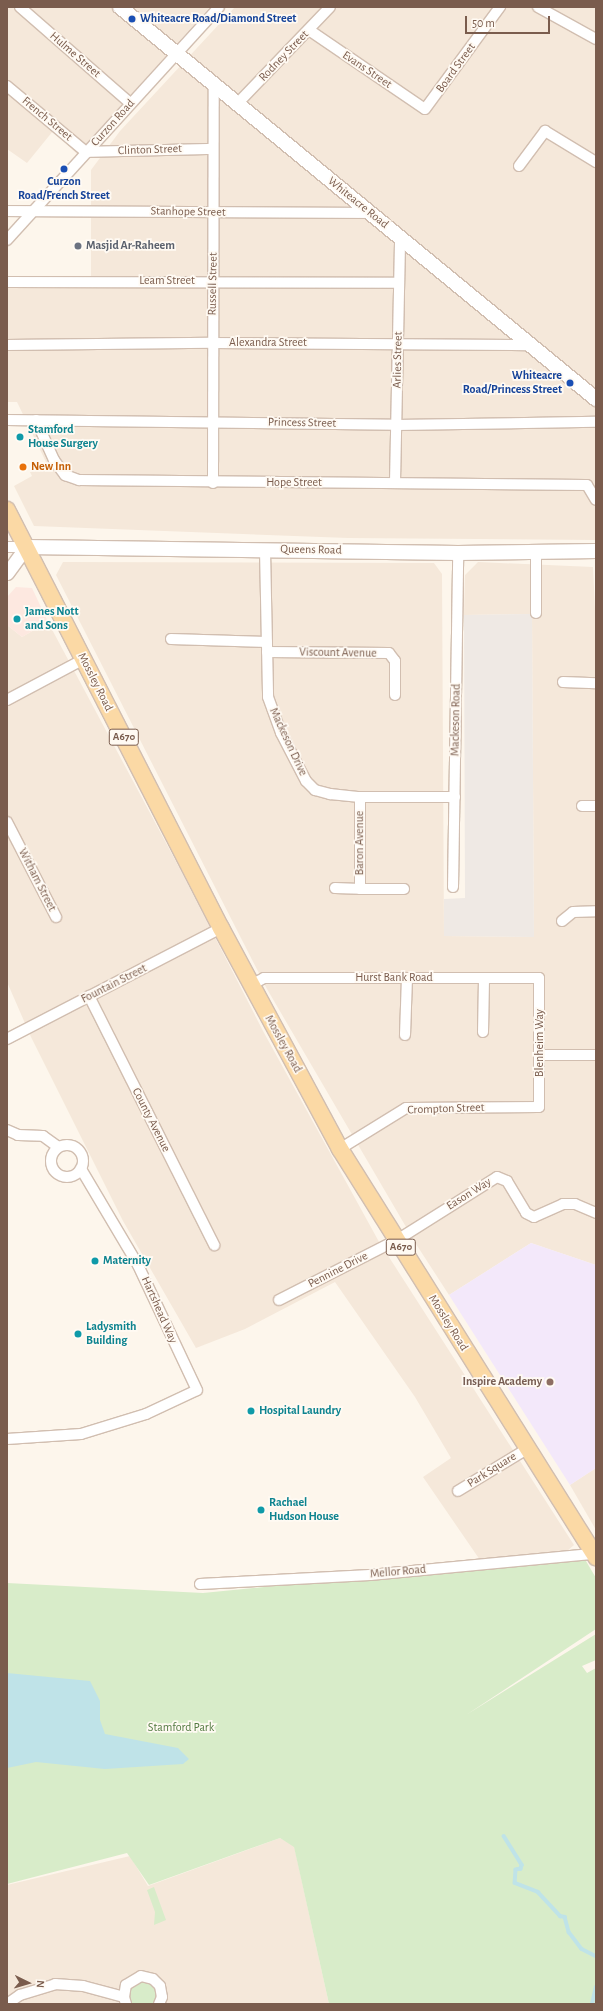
<!DOCTYPE html>
<style>
body{margin:0}
#map{position:relative;width:603px;height:2011px;overflow:hidden;background:#fdf6ec;font-family:"Alegreya Sans",sans-serif}
div>[style]{position:absolute}
.residential>*{inset:0;background:#f5e8da}
.commercial>*{inset:0;background:#fde8e0}
.industrial>*{inset:0;background:#efe9e4}
.education>*{inset:0;background:#f3e8fa}
.green>*{inset:0;background:#d8ecc9}
.water>*{inset:0;background:#bfe3e8}
.stream>*{height:3.5px;margin:-1.75px;padding:0 1.75px;transform-origin:1.75px;border-radius:1.75px;background:#bfe3e8}
.roads{filter:drop-shadow(1px 0 #d1beb0) drop-shadow(-1px 0 #d1beb0) drop-shadow(0 1px #d1beb0) drop-shadow(0 -1px #d1beb0)}
.minor>*{height:10px;margin:-5px;padding:0 5px;transform-origin:5px;border-radius:5px;background:#fff}
.minor>.ring{margin:-5px;padding:0;box-sizing:content-box;background:none;border:10px solid #fff;border-radius:50%}
.tertiary>*{height:13px;margin:-6.5px;padding:0 6.5px;transform-origin:6.5px;border-radius:6.5px;background:#fff}
.secondary>*{height:14px;margin:-7px;padding:0 7px;transform-origin:7px;border-radius:7px;background:#fff}
.primary>*{height:16px;margin:-8px;padding:0 8px;transform-origin:8px;border-radius:8px;background:#fbd9a5}
.dots>*{width:11px;height:11px;translate:-50% -50%;box-sizing:border-box;border:2px solid #fffaf3;border-radius:50%}
span{translate:-50% -50%;white-space:nowrap;text-align:center;line-height:1.15;-webkit-text-stroke:3.5px #fffaf3;paint-order:stroke}
.shield-label span{padding:1px 3px;background:#fffaf3;border:1px solid;border-radius:3px;-webkit-text-stroke-width:0}
.shield-label{font-size:11px;color:#7a5c4d;font-weight:700}
.transit-label{font-size:12px;color:#164399;font-weight:700}
.left{translate:0 -50%;text-align:left}
.right{translate:-100% -50%;text-align:right}
.street-label{font-size:12px;color:#7a5c4d}
.worship-label{font-size:12px;color:#5b616d;font-weight:700}
.culture-label{font-size:12px;color:#0d838f;font-weight:700}
.food-label{font-size:12px;color:#c56008;font-weight:700}
.education-label{font-size:12px;color:#785e54;font-weight:700}
.park-label{font-size:12px;color:#537a41}
.frame{position:absolute;inset:0;border:8px solid #7a5c4d;pointer-events:none}
.north{position:absolute;left:8px;top:1963px;width:40px;height:40px;-webkit-text-stroke:3px #fffaf3;paint-order:stroke;rotate:95deg;font-size:11px;font-weight:700;line-height:16px;text-align:center;color:#7a5c4d}
.north::after{content:'';display:block;margin:auto;width:14px;height:18px;background:#7a5c4d;clip-path:polygon(50% 0,100% 100%,50% 72%,0 100%)}
.scale{position:absolute;left:465px;top:16px;width:85px;height:18px;box-sizing:border-box;border:2px solid #7a5c4d;border-top:0;padding-left:5px;font-size:12px;line-height:14px;white-space:nowrap;color:#7a5c4d;-webkit-text-stroke:3px #fffaf3;paint-order:stroke}
</style>
<div id="map">
<div class="residential">
<i style="clip-path:polygon(7px 7px,210px 7px,77px 154px,53px 131px,27px 163px,7px 149px)"></i>
<i style="clip-path:polygon(235px 7px,596px 7px,596px 540px,348px 538px,34px 526px,14px 486px,32px 476px,30px 472px,46px 462px,17px 402px,7px 402px,7px 288px,91px 287px,91px 170px,120px 131px)"></i>
<i style="clip-path:polygon(63px 562px,434px 563px,442px 574px,444px 936px,534px 937px,532px 614px,464px 615px,465px 575px,478px 562px,593px 567px,596px 630px,596px 1265px,531px 1243px,449px 1295px,416px 1244px,267px 989px,56px 575px)"></i>
<i style="clip-path:polygon(48px 622px,180px 869px,263px 1031px,378px 1240px,574px 1545px,566px 1552px,480px 1560px,423px 1477px,451px 1458px,415px 1397px,335px 1282px,245px 1329px,196px 1348px,123px 1221px,31px 1037px,7px 982px,7px 625px,22px 637px)"></i>
<i style="clip-path:polygon(596px 1468px,596px 1530px,570px 1485px)"></i>
<i style="clip-path:polygon(280px 1838px,294px 1846px,329px 2004px,7px 2004px,7px 1885px,130px 1856px,148px 1886px)"></i>
</div>
<div class="commercial">
<i style="clip-path:polygon(16px 587px,32px 588px,48px 622px,22px 637px,7px 625px,7px 597px)"></i>
</div>
<div class="industrial">
<i style="clip-path:polygon(532px 614px,534px 937px,444px 936px,444px 899px,465px 898px,464px 615px)"></i>
</div>
<div class="education">
<i style="clip-path:polygon(531px 1243px,596px 1265px,596px 1468px,570px 1485px,449px 1295px)"></i>
</div>
<div class="green">
<i style="clip-path:polygon(583px 1556px,596px 1578px,596px 1629px,466px 1715px,596px 1634px,596px 1660px,582px 1666px,587px 1673px,596px 1668px,596px 2004px,329px 2004px,294px 1847px,280px 1838px,149px 1885px,127px 1853px,7px 1884px,7px 1583px,203px 1593px)"></i>
<i style="clip-path:polygon(154px 1887px,166px 1920px,154px 1925px,155px 1912px,147px 1890px)"></i>
<i style="clip-path:polygon(130px 1981px,157px 1982px,159px 2004px,126px 2004px)"></i>
</div>
<div class="water">
<i style="clip-path:polygon(7px 1673px,90px 1681px,100px 1701px,100px 1720px,105px 1734px,178px 1748px,189px 1759px,183px 1764px,105px 1769px,36px 1762px,7px 1768px)"></i>
</div>
<div class="stream">
<i style="left:504px;top:1836px;width:34px;rotate:58deg"></i>
<i style="left:522px;top:1865px;width:4px;rotate:104deg"></i>
<i style="left:521px;top:1869px;width:5px;rotate:169deg"></i>
<i style="left:516px;top:1870px;width:13px;rotate:94deg"></i>
<i style="left:515px;top:1883px;width:25px;rotate:21deg"></i>
<i style="left:538px;top:1892px;width:33px;rotate:47deg"></i>
<i style="left:560px;top:1916px;width:5px;rotate:11deg"></i>
<i style="left:565px;top:1917px;width:16px;rotate:75deg"></i>
<i style="left:569px;top:1932px;width:21px;rotate:53deg"></i>
<i style="left:582px;top:1949px;width:16px;rotate:27deg"></i>
<i style="left:592px;top:2004px;width:17px;rotate:-77deg"></i>
</div>
<div class="roads">
<div class="minor">
<i style="left:20px;top:7px;width:146px;rotate:41.1deg"></i>
<i style="left:538px;top:7px;width:66px;rotate:28.9deg"></i>
<i style="left:309px;top:30px;width:140px;rotate:34.3deg"></i>
<i style="left:425px;top:109px;width:127px;rotate:-53.7deg"></i>
<i style="left:7px;top:86px;width:103px;rotate:39.9deg"></i>
<i style="left:86px;top:152px;width:127px;rotate:-1.4deg"></i>
<i style="left:237px;top:104px;width:134px;rotate:-46.2deg"></i>
<i style="left:519px;top:166px;width:44px;rotate:-53.4deg"></i>
<i style="left:545px;top:131px;width:60px;rotate:31.3deg"></i>
<i style="left:7px;top:211px;width:363px;rotate:0.3deg"></i>
<i style="left:7px;top:240px;width:315px;rotate:-47.7deg"></i>
<i style="left:7px;top:282px;width:392px;rotate:0.1deg"></i>
<i style="left:7px;top:345px;width:205px;rotate:-0.6deg"></i>
<i style="left:212px;top:343px;width:318px;rotate:0.4deg"></i>
<i style="left:7px;top:420px;width:389px;rotate:0.7deg"></i>
<i style="left:396px;top:425px;width:200px;rotate:-0.9deg"></i>
<i style="left:36px;top:420px;width:44px;rotate:65.8deg"></i>
<i style="left:54px;top:460px;width:19px;rotate:54deg"></i>
<i style="left:65px;top:475px;width:15px;rotate:20deg"></i>
<i style="left:79px;top:480px;width:508px;rotate:0.56deg"></i>
<i style="left:587px;top:485px;width:17px;rotate:59deg"></i>
<i style="left:395px;top:482px;width:244px;rotate:-88.8deg"></i>
<i style="left:213px;top:483px;width:398px;rotate:-89.9deg"></i>
<i style="left:7px;top:547px;width:19px"></i>
<i style="left:265px;top:550px;width:147px;rotate:88.8deg"></i>
<i style="left:268px;top:697px;width:38px;rotate:70deg"></i>
<i style="left:281px;top:733px;width:54px;rotate:62.5deg"></i>
<i style="left:306px;top:781px;width:13px;rotate:45deg"></i>
<i style="left:315px;top:790px;width:16px;rotate:15deg"></i>
<i style="left:330px;top:794px;width:30px;rotate:6deg"></i>
<i style="left:360px;top:797px;width:95px"></i>
<i style="left:536px;top:613px;width:63px;rotate:-90deg"></i>
<i style="left:171px;top:639px;width:96px;rotate:1.8deg"></i>
<i style="left:267px;top:652px;width:122px;rotate:0.5deg"></i>
<i style="left:389px;top:653px;width:10px;rotate:53deg"></i>
<i style="left:395px;top:661px;width:34px;rotate:90deg"></i>
<i style="left:563px;top:682px;width:33px;rotate:2deg"></i>
<i style="left:7px;top:700px;width:87px;rotate:-28deg"></i>
<i style="left:360px;top:797px;width:92px;rotate:90deg"></i>
<i style="left:360px;top:889px;width:44px"></i>
<i style="left:582px;top:806px;width:14px"></i>
<i style="left:7px;top:822px;width:107px;rotate:62.7deg"></i>
<i style="left:453px;top:887px;width:334px;rotate:-89.1deg"></i>
<i style="left:335px;top:888px;width:25px;rotate:2deg"></i>
<i style="left:562px;top:921px;width:14px;rotate:-39deg"></i>
<i style="left:573px;top:912px;width:23px;rotate:-2deg"></i>
<i style="left:251px;top:985px;width:15px;rotate:-28deg"></i>
<i style="left:264px;top:978px;width:275px"></i>
<i style="left:539px;top:978px;width:129px;rotate:90deg"></i>
<i style="left:539px;top:1107px;width:133px;rotate:179.6deg"></i>
<i style="left:406px;top:1108px;width:78px;rotate:148.2deg"></i>
<i style="left:89px;top:996px;width:279px;rotate:63.3deg"></i>
<i style="left:483px;top:1032px;width:53px;rotate:-88.9deg"></i>
<i style="left:405px;top:1035px;width:57px;rotate:-88deg"></i>
<i style="left:7px;top:1039px;width:241px;rotate:-27.4deg"></i>
<i style="left:540px;top:1055px;width:56px"></i>
<i style="left:7px;top:1130px;width:12px;rotate:24deg"></i>
<i style="left:18px;top:1135px;width:25px;rotate:2deg"></i>
<i style="left:43px;top:1136px;width:19px;rotate:36deg"></i>
<i class="ring" style="left:51px;top:1145px;width:22px;height:22px"></i>
<i style="left:279px;top:1300px;width:132px;rotate:-27deg"></i>
<i style="left:397px;top:1240px;width:118px;rotate:-32.2deg"></i>
<i style="left:497px;top:1177px;width:11px;rotate:22deg"></i>
<i style="left:507px;top:1181px;width:37px;rotate:59deg"></i>
<i style="left:526px;top:1213px;width:9px;rotate:27deg"></i>
<i style="left:534px;top:1217px;width:32px;rotate:-24deg"></i>
<i style="left:563px;top:1204px;width:12px"></i>
<i style="left:575px;top:1204px;width:23px;rotate:23deg"></i>
<i style="left:7px;top:1439px;width:74px;rotate:-3.9deg"></i>
<i style="left:81px;top:1434px;width:68px;rotate:-17.1deg"></i>
<i style="left:146px;top:1414px;width:56px;rotate:-25.2deg"></i>
<i style="left:197px;top:1390px;width:138px;rotate:-115.3deg"></i>
<i style="left:138px;top:1265px;width:112px;rotate:-120.7deg"></i>
<i style="left:458px;top:1491px;width:81px;rotate:-31.3deg"></i>
<i style="left:200px;top:1584px;width:170px;rotate:-3deg"></i>
<i style="left:370px;top:1575px;width:225px;rotate:-5.4deg"></i>
<i style="left:7px;top:2004px;width:16px;rotate:-35deg"></i>
<i style="left:20px;top:1995px;width:37px;rotate:-17deg"></i>
<i style="left:55px;top:1984px;width:28px;rotate:4deg"></i>
<i style="left:83px;top:1986px;width:42px;rotate:15deg"></i>
<i style="left:126px;top:2004px;width:7px;rotate:-106deg"></i>
<i style="left:124px;top:1997px;width:12px;rotate:-81deg"></i>
<i style="left:126px;top:1985px;width:17px;rotate:-31deg"></i>
<i style="left:141px;top:1976px;width:12px;rotate:14deg"></i>
<i style="left:153px;top:1979px;width:10px;rotate:45deg"></i>
<i style="left:160px;top:1986px;width:11px;rotate:80deg"></i>
<i style="left:162px;top:1997px;width:8px;rotate:113deg"></i>
</div>
<div class="tertiary">
<i style="left:7px;top:573px;width:32px;rotate:-54deg"></i>
</div>
<div class="secondary">
<i style="left:120px;top:7px;width:617px;rotate:39.47deg"></i>
<i style="left:26px;top:547px;width:432px;rotate:0.8deg"></i>
<i style="left:458px;top:553px;width:138px;rotate:-0.8deg"></i>
</div>
<div class="primary">
<i style="left:7px;top:510px;width:470px;rotate:62.9deg"></i>
<i style="left:221px;top:928px;width:251px;rotate:61.7deg"></i>
<i style="left:340px;top:1149px;width:482px;rotate:57.9deg"></i>
</div>
</div>
<div class="dots">
<i style="left:132px;top:19px;background:#1a4fb4"></i>
<i style="left:64px;top:169px;background:#1a4fb4"></i>
<i style="left:78px;top:246px;background:#6b7280"></i>
<i style="left:570px;top:383px;background:#1a4fb4"></i>
<i style="left:20px;top:437px;background:#0f9aa8"></i>
<i style="left:23px;top:467px;background:#e8710a"></i>
<i style="left:17px;top:619px;background:#0f9aa8"></i>
<i style="left:95px;top:1261px;background:#0f9aa8"></i>
<i style="left:78px;top:1334px;background:#0f9aa8"></i>
<i style="left:550px;top:1382px;background:#8d6e63"></i>
<i style="left:251px;top:1411px;background:#0f9aa8"></i>
<i style="left:261px;top:1510px;background:#0f9aa8"></i>
</div>
<div class="shield-label">
<span style="left:124px;top:737px">A670</span>
<span style="left:401px;top:1247px">A670</span>
</div>
<div class="transit-label">
<span class="left" style="left:140px;top:19px">Whiteacre Road/Diamond Street</span>
<span style="left:64px;top:189px">Curzon<br>Road/French Street</span>
<span class="right" style="left:562px;top:383px">Whiteacre<br>Road/Princess Street</span>
</div>
<div class="street-label">
<span style="left:75px;top:55px;rotate:41deg">Hulme Street</span>
<span style="left:284px;top:56px;rotate:-46deg">Rodney Street</span>
<span style="left:456px;top:68px;rotate:-54deg">Board Street</span>
<span style="left:367px;top:70px;rotate:34deg">Evans Street</span>
<span style="left:47px;top:119px;rotate:40deg">French Street</span>
<span style="left:113px;top:123px;rotate:-48deg">Curzon Road</span>
<span style="left:150px;top:150px;rotate:-2deg">Clinton Street</span>
<span style="left:358px;top:203px;rotate:39deg">Whiteacre Road</span>
<span style="left:188px;top:212px;rotate:1deg">Stanhope Street</span>
<span style="left:167px;top:281px">Leam Street</span>
<span style="left:213px;top:284px;rotate:-89deg">Russell Street</span>
<span style="left:268px;top:343px">Alexandra Street</span>
<span style="left:398px;top:360px;rotate:-89deg">Arlies Street</span>
<span style="left:302px;top:423px;rotate:1deg">Princess Street</span>
<span style="left:294px;top:483px">Hope Street</span>
<span style="left:311px;top:550px;rotate:1deg">Queens Road</span>
<span style="left:338px;top:653px;rotate:1deg">Viscount Avenue</span>
<span style="left:95px;top:682px;rotate:63deg">Mossley Road</span>
<span style="left:456px;top:720px;rotate:-89deg">Mackeson Road</span>
<span style="left:288px;top:742px;rotate:65deg">Mackeson Drive</span>
<span style="left:360px;top:843px;rotate:-90deg">Baron Avenue</span>
<span style="left:37px;top:880px;rotate:63deg">Witham Street</span>
<span style="left:394px;top:978px">Hurst Bank Road</span>
<span style="left:114px;top:984px;rotate:-27deg">Fountain Street</span>
<span style="left:540px;top:1043px;rotate:-90deg">Blenheim Way</span>
<span style="left:283px;top:1044px;rotate:61deg">Mossley Road</span>
<span style="left:446px;top:1109px;rotate:-2deg">Crompton Street</span>
<span style="left:151px;top:1120px;rotate:63deg">County Avenue</span>
<span style="left:469px;top:1194px;rotate:-32deg">Eason Way</span>
<span style="left:338px;top:1270px;rotate:-27deg">Pennine Drive</span>
<span style="left:159px;top:1310px;rotate:66deg">Hartshead Way</span>
<span style="left:448px;top:1323px;rotate:58deg">Mossley Road</span>
<span style="left:492px;top:1470px;rotate:-32deg">Park Square</span>
<span style="left:398px;top:1572px;rotate:-5deg">Mellor Road</span>
</div>
<div class="worship-label">
<span class="left" style="left:86px;top:246px">Masjid Ar-Raheem</span>
</div>
<div class="culture-label">
<span class="left" style="left:28px;top:437px">Stamford<br>House Surgery</span>
<span class="left" style="left:25px;top:619px">James Nott<br>and Sons</span>
<span class="left" style="left:103px;top:1261px">Maternity</span>
<span class="left" style="left:86px;top:1334px">Ladysmith<br>Building</span>
<span class="left" style="left:259px;top:1411px">Hospital Laundry</span>
<span class="left" style="left:269px;top:1510px">Rachael<br>Hudson House</span>
</div>
<div class="food-label">
<span class="left" style="left:31px;top:467px">New Inn</span>
</div>
<div class="education-label">
<span class="right" style="left:542px;top:1382px">Inspire Academy</span>
</div>
<div class="park-label">
<span style="left:181px;top:1728px">Stamford Park</span>
</div>
<div class="frame"></div>
<div class="north">N</div>
<div class="scale">50 m</div>
</div>
